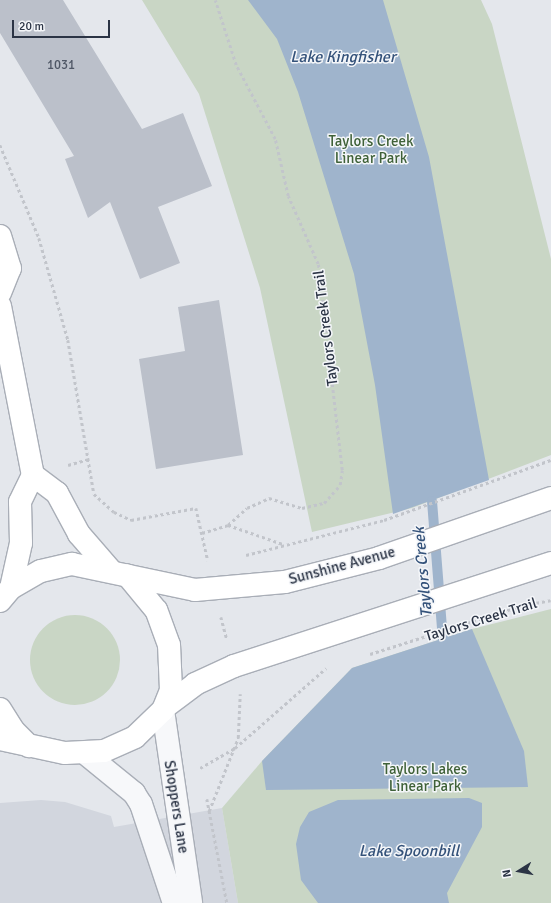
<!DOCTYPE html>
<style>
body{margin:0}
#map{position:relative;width:551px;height:903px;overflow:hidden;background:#e4e7ec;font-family:Signika,sans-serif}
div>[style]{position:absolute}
.built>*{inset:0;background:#d2d6de}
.green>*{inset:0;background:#c9d6c5}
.round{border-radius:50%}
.water>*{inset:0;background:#9fb4cc}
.stream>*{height:10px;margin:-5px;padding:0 5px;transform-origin:5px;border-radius:5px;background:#9fb4cc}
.building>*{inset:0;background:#bbc0ca}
.path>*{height:2.5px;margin-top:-1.25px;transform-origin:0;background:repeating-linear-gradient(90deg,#c2c5cb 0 3px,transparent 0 6px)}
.roads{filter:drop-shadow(1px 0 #a9aeb7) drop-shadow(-1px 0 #a9aeb7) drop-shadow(0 1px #a9aeb7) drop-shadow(0 -1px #a9aeb7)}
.minor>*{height:22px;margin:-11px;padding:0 11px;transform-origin:11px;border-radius:11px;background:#f7f8fa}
.primary>*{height:22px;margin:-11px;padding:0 11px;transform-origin:11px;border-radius:11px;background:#fff}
span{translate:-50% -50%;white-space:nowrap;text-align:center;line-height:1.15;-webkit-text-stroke:3px #f4f6f9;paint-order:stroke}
.number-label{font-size:13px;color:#4f5766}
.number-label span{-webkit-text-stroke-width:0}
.park-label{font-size:15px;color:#3f6138}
.street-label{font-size:15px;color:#2b3445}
.water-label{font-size:16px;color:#34527a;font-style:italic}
.north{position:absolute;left:499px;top:851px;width:40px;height:40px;-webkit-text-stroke:3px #f4f6f9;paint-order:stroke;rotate:259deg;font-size:11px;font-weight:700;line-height:16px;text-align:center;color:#2b3445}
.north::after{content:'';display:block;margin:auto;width:14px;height:18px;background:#2b3445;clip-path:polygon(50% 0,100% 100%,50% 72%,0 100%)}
.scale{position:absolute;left:12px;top:20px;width:98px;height:18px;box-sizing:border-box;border:2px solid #2b3445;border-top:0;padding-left:5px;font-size:12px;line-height:14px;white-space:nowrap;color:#2b3445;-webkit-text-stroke:3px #f4f6f9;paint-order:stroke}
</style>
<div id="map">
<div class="built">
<i style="clip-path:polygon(41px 800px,65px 802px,111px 816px,114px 827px,222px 808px,238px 903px,0 903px,0 803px)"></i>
</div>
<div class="green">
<i style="clip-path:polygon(142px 0,481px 0,492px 24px,551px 259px,551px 455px,412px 508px,312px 532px,260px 288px,199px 94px)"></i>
<i style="clip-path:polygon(551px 609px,551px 903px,238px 903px,222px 808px,262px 761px,352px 668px,472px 629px)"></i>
<i class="round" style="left:30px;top:615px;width:90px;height:90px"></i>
</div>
<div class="water">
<i style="clip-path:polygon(248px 0,383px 0,429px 157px,489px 480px,393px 514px,375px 385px,354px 274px,298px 92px,277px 39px)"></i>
<i style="clip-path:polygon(472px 629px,524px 751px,528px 787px,266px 790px,262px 761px,352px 668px)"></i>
<i style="clip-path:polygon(469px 798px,482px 803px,482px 827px,447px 893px,449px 903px,318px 903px,301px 880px,296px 844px,300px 827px,309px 812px,338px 800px)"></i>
</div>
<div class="stream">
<i style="left:432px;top:501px;width:140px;rotate:85.5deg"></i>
</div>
<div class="building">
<i style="clip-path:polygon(0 0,63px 0,142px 129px,183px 113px,212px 186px,158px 207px,180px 263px,140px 279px,110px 202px,88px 218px,65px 159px,74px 156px,0 33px)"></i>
<i style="clip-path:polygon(219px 300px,243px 455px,156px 469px,139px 359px,185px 351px,178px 307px)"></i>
</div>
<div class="path">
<i style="left:0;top:145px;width:101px;rotate:67.2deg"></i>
<i style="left:39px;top:238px;width:106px;rotate:74.1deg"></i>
<i style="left:68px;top:340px;width:156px;rotate:80.4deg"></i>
<i style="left:94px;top:494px;width:27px;rotate:42deg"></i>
<i style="left:114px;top:512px;width:19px;rotate:25deg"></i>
<i style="left:131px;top:520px;width:66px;rotate:-10.5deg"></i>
<i style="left:196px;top:508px;width:54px;rotate:77.2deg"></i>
<i style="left:68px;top:465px;width:22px;rotate:-16deg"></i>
<i style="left:228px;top:525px;width:58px;rotate:19.1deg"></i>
<i style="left:202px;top:533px;width:27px;rotate:-17deg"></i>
<i style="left:228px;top:525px;width:25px;rotate:-42deg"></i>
<i style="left:247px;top:508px;width:24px;rotate:-24deg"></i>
<i style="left:269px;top:498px;width:34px;rotate:17deg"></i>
<i style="left:302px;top:508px;width:23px;rotate:-13deg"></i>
<i style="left:324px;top:503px;width:24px;rotate:-48deg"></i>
<i style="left:340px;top:485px;width:15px;rotate:-82deg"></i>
<i style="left:342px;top:470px;width:207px;rotate:-96.6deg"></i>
<i style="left:318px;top:264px;width:74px;rotate:-113.8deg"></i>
<i style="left:288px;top:196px;width:58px;rotate:-102.8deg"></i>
<i style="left:275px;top:139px;width:84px;rotate:-117.8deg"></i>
<i style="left:236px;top:65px;width:68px;rotate:-107.9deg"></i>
<i style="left:246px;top:555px;width:142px;rotate:-14.2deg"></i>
<i style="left:384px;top:520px;width:177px;rotate:-19.8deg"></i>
<i style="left:221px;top:617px;width:23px;rotate:75deg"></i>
<i style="left:370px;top:654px;width:162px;rotate:-17.7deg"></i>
<i style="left:524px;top:605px;width:27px;rotate:-10deg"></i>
<i style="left:200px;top:768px;width:40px;rotate:-29.7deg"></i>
<i style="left:235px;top:748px;width:121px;rotate:-41.3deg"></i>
<i style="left:207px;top:799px;width:106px;rotate:79.1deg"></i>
<i style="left:209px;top:811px;width:79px;rotate:-68.3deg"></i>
<i style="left:238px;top:738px;width:44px;rotate:-87.4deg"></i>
</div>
<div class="roads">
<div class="minor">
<i style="left:163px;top:710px;width:195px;rotate:81.7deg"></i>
<i style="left:86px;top:754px;width:62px;rotate:39.1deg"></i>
<i style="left:134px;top:793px;width:13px;rotate:58deg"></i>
<i style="left:141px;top:804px;width:104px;rotate:71.6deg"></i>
</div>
<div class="primary">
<i style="left:0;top:236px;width:34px;rotate:73deg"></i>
<i style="left:10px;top:268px;width:27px;rotate:112deg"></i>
<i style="left:0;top:306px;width:172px;rotate:79deg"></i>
<i style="left:33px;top:475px;width:30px;rotate:116deg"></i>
<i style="left:20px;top:502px;width:41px;rotate:88.6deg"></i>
<i style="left:21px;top:543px;width:46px;rotate:102.5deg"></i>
<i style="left:33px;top:475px;width:30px;rotate:37deg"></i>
<i style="left:57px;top:493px;width:47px;rotate:61.8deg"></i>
<i style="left:79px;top:534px;width:49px;rotate:49.1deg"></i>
<i style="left:0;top:601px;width:17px;rotate:-50deg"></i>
<i style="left:11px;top:588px;width:34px;rotate:-30deg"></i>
<i style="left:41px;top:571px;width:32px;rotate:-13deg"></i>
<i style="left:72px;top:564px;width:126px;rotate:11.9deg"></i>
<i style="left:195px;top:590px;width:90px;rotate:-5.1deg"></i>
<i style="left:285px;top:582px;width:97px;rotate:-14.3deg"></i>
<i style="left:379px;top:558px;width:182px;rotate:-19.2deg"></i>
<i style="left:165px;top:707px;width:38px;rotate:-37deg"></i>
<i style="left:195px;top:684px;width:43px;rotate:-24.8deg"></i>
<i style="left:234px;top:666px;width:333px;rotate:-18deg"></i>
<i style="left:0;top:709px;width:25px;rotate:58deg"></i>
<i style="left:13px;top:730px;width:23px;rotate:45deg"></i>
<i style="left:0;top:739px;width:66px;rotate:12.2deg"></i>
<i style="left:65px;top:753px;width:39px;rotate:-3deg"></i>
<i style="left:104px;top:751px;width:34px;rotate:-24deg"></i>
<i style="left:135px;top:737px;width:39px;rotate:-44deg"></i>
<i style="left:163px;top:710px;width:22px;rotate:-68deg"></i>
<i style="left:171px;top:690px;width:45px;rotate:-92.5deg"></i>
<i style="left:169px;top:645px;width:37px;rotate:-110deg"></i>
<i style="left:156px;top:610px;width:45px;rotate:-129.6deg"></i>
</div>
</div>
<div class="number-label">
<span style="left:61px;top:65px">1031</span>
</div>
<div class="park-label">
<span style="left:371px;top:150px">Taylors Creek<br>Linear Park</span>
<span style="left:425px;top:778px">Taylors Lakes<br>Linear Park</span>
</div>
<div class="street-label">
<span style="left:326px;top:328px;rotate:-97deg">Taylors Creek Trail</span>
<span style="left:342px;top:566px;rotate:-15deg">Sunshine Avenue</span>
<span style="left:481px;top:620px;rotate:-17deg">Taylors Creek Trail</span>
<span style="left:176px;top:807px;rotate:81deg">Shoppers Lane</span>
</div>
<div class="water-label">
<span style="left:343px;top:57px">Lake Kingfisher</span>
<span style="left:423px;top:572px;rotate:-95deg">Taylors Creek</span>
<span style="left:409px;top:851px">Lake Spoonbill</span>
</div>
<div class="north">N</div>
<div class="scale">20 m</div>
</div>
